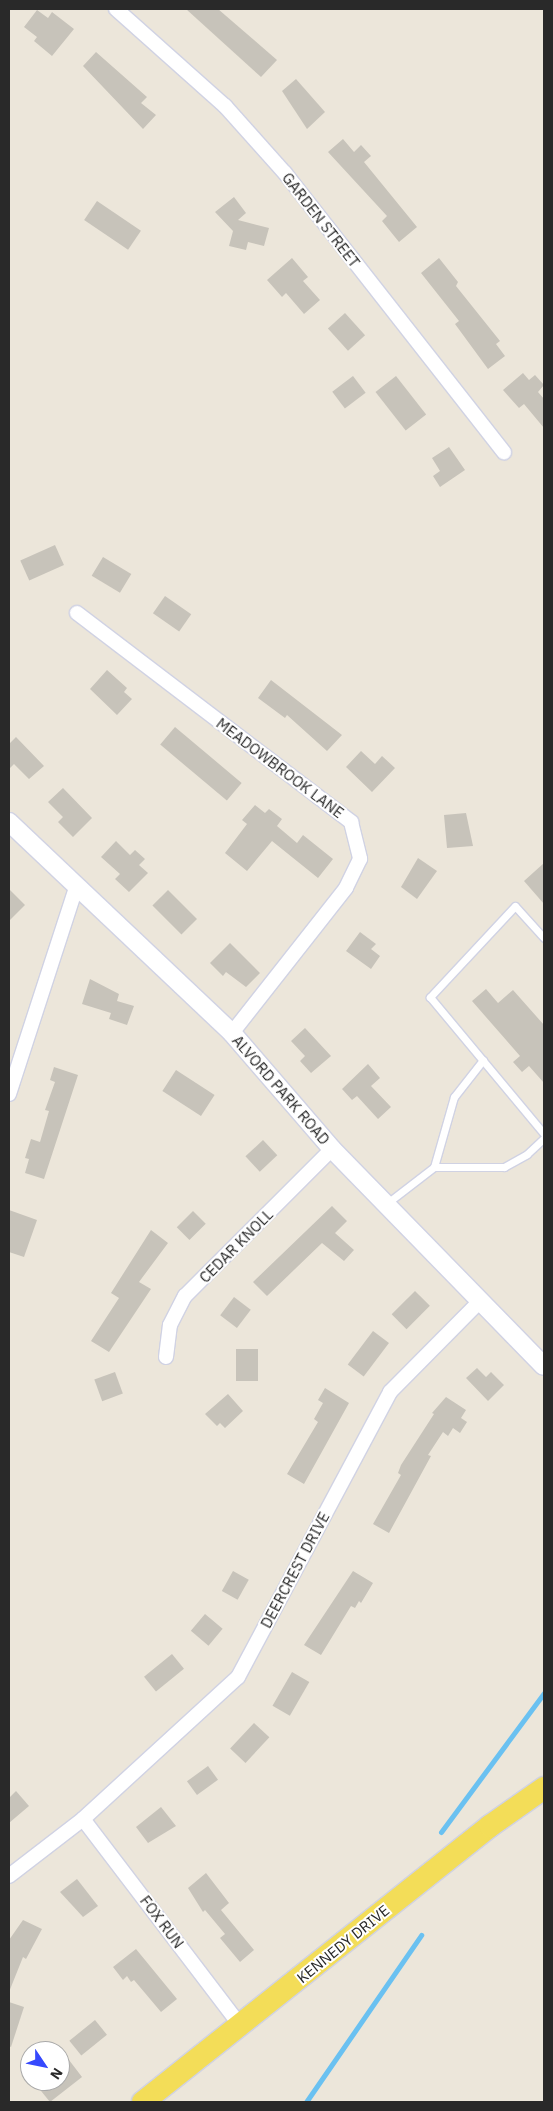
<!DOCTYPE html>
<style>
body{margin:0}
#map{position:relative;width:553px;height:2111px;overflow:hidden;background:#ece6da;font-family:"IBM Plex Sans",sans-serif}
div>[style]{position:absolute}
.stream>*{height:5px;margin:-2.5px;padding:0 2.5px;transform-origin:2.5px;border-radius:2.5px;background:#6ac1f1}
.building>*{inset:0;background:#c7c3ba;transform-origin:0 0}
.roads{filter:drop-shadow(1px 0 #d0d2e3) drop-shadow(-1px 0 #d0d2e3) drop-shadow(0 1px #d0d2e3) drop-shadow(0 -1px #d0d2e3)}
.service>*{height:7px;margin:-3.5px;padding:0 3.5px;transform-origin:3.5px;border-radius:3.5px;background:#fff}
.minor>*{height:14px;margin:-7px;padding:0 7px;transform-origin:7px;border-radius:7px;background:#fff}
.tertiary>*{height:18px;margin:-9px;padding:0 9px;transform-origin:9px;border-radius:9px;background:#fff}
.primary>*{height:22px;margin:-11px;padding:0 11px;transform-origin:11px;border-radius:11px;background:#f3dd58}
span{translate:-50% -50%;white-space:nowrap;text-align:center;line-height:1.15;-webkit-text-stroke:4px #fff;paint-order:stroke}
.street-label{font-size:15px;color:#292929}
.frame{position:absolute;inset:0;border:10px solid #292929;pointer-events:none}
.north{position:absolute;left:20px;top:2041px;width:50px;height:50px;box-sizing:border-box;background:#fff;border:1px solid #a9a9a9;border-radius:50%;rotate:124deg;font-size:14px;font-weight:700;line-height:20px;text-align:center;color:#292929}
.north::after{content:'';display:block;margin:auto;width:18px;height:22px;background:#3649fd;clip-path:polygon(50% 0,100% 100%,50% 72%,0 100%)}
</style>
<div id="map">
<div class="stream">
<i style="left:441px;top:1832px;width:173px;rotate:-53.5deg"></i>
<i style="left:306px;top:2102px;width:203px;rotate:-55.4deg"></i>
</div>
<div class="building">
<i style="clip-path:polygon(186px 9px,218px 9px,277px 60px,261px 77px)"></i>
<i style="clip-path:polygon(37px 10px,48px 18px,52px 12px,74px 29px,52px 56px,34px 41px,37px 37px,24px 27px)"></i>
<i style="clip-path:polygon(96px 52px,147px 97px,141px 103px,156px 115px,143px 129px,83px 66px)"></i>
<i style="clip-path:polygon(296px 79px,325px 112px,307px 129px,282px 91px)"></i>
<i style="clip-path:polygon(343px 139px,354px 152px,361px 145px,371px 156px,364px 162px,417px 227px,399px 242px,382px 221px,387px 216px,328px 152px)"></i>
<i style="clip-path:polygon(234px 197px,246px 213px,238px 220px,269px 228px,264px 246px,248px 242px,246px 250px,229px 246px,233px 231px,215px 212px)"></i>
<i style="left:97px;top:201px;width:53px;height:23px;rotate:34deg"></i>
<i style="clip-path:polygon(292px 258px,308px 277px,303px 281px,320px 300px,304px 314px,286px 293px,282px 297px,267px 280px)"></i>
<i style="clip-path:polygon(439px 258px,458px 282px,456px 286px,500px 341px,496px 344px,505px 356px,488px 369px,455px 324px,459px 321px,421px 273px)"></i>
<i style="left:345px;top:313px;width:30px;height:23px;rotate:48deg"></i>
<i style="clip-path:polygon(523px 373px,529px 380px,535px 375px,544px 385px,538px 392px,544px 399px,544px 428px,524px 404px,519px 408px,503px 390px)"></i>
<i style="left:353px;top:376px;width:21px;height:26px;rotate:53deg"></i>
<i style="left:396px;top:376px;width:49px;height:26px;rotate:52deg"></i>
<i style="clip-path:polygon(449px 447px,465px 470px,440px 487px,433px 476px,440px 471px,432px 458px)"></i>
<i style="left:55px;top:545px;width:22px;height:38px;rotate:66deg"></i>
<i style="left:103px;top:557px;width:33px;height:22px;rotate:31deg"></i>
<i style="left:165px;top:596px;width:32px;height:21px;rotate:35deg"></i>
<i style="clip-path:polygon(107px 670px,127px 688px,124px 692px,132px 699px,117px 715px,90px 689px)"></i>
<i style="clip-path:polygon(271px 680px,342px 735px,327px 751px,287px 715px,285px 718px,258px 698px)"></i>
<i style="left:175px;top:727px;width:87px;height:23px;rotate:40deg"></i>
<i style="clip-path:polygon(16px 737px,44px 766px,29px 779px,14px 764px,9px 769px,9px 744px)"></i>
<i style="clip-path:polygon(361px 751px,375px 764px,382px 756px,395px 768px,372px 792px,346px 767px)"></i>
<i style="clip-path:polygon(63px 788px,92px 818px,73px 837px,58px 822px,63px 817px,48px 802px)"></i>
<i style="clip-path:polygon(255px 805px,265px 813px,269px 809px,282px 819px,277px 826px,297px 843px,303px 835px,333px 859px,318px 878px,272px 841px,247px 871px,225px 853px,247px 824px,242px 820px)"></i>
<i style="clip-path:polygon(466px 813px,473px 846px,447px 848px,444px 815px)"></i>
<i style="clip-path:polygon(116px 841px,130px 855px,135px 850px,145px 859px,139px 865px,148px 873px,129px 892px,115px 879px,120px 874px,101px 857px)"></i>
<i style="clip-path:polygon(418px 858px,437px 871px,417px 899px,401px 887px)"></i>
<i style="clip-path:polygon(544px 863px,544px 904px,524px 881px)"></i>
<i style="clip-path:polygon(9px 889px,25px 905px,9px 921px)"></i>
<i style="left:168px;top:890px;width:41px;height:22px;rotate:45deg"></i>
<i style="clip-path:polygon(360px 932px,376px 944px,371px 949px,380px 956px,371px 969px,346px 951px)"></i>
<i style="clip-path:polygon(230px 943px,260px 973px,246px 987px,226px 972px,223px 976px,210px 963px)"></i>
<i style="clip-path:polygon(90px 979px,119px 994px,117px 1001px,134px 1006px,127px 1025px,109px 1019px,111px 1013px,82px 1004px)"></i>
<i style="clip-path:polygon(486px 989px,498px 1003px,513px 990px,544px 1025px,544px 1083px,529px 1066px,522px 1072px,513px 1062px,520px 1056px,472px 1001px)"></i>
<i style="clip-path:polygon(305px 1028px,331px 1056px,311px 1073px,300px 1061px,305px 1056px,291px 1041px)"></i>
<i style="clip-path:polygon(368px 1064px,380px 1078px,371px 1086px,391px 1107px,378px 1119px,357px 1096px,352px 1100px,342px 1089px)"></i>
<i style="clip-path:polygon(54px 1067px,78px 1075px,44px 1179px,25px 1173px,29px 1159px,25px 1158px,31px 1139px,40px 1142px,49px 1111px,45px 1110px,55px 1082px,50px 1080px)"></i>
<i style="left:176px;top:1070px;width:46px;height:25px;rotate:33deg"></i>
<i style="left:263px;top:1140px;width:21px;height:24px;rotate:47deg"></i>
<i style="clip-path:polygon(332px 1206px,347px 1221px,335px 1233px,354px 1250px,344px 1261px,322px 1243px,267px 1296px,253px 1282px)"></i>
<i style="clip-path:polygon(9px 1210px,37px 1220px,24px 1257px,9px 1252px)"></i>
<i style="left:193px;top:1211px;width:18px;height:23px;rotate:45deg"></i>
<i style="clip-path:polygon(151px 1230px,168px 1243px,139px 1282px,151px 1289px,109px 1352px,91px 1341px,119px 1298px,111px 1293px)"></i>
<i style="left:415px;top:1291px;width:21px;height:33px;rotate:45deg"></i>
<i style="left:234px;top:1297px;width:21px;height:23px;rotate:37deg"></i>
<i style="left:373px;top:1331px;width:20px;height:42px;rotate:37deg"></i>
<i style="left:236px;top:1349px;width:22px;height:32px"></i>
<i style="clip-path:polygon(477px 1368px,486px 1377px,491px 1372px,504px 1385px,488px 1401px,466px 1378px)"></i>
<i style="left:115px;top:1372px;width:23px;height:22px;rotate:70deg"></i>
<i style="clip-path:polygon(325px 1388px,349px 1403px,304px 1484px,287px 1474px,318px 1422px,314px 1419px,323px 1403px,318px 1400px)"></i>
<i style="clip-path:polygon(228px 1394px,243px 1411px,225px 1428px,220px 1423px,217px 1426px,205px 1414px)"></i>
<i style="clip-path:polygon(446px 1397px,466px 1410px,461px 1418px,467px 1422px,460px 1433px,453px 1428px,448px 1436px,443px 1432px,428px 1455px,431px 1456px,389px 1533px,373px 1524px,401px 1475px,398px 1473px,401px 1465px,434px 1414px,432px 1413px)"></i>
<i style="left:233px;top:1571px;width:18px;height:23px;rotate:29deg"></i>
<i style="clip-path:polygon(353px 1571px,373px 1583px,361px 1603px,359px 1601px,355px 1608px,351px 1606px,321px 1655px,304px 1645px)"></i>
<i style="left:205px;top:1614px;width:23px;height:22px;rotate:40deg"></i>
<i style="left:172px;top:1654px;width:19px;height:36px;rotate:51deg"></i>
<i style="left:292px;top:1672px;width:20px;height:39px;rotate:30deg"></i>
<i style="left:254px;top:1723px;width:21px;height:35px;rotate:43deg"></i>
<i style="left:208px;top:1766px;width:17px;height:26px;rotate:54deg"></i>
<i style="clip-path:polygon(16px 1791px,29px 1806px,9px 1823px,9px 1798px)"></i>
<i style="clip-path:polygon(161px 1807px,176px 1826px,148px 1843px,136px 1827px)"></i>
<i style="clip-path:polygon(206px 1873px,229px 1903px,221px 1910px,254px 1950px,240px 1962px,220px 1938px,225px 1934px,205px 1910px,203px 1912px,188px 1888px)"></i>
<i style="clip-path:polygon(77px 1879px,98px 1906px,83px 1917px,60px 1892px)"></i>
<i style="clip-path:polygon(23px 1920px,42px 1929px,26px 1959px,23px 1957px,9px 1992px,9px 1940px)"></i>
<i style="clip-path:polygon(136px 1949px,177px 1999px,161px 2012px,134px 1980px,131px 1982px,127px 1976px,123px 1980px,113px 1967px)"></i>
<i style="clip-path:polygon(9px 2002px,24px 2007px,11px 2047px,9px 2046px)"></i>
<i style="left:95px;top:2020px;width:19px;height:33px;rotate:51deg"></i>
<i style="clip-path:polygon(69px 2060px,82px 2077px,50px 2102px,37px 2086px,44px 2081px,60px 2081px,60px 2068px)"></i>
</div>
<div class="roads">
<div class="service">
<i style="left:544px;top:938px;width:43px;rotate:-132.2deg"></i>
<i style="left:515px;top:906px;width:125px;rotate:133deg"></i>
<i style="left:430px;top:997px;width:178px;rotate:50.2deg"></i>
<i style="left:434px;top:1167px;width:73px;rotate:-74.1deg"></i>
<i style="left:454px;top:1097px;width:47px;rotate:-51.9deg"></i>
<i style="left:386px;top:1204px;width:61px;rotate:-37.6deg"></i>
<i style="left:434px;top:1167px;width:70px"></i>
<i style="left:504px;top:1167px;width:26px;rotate:-29deg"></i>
<i style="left:527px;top:1154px;width:23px;rotate:-43deg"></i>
</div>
<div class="minor">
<i style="left:116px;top:9px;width:146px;rotate:41.7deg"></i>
<i style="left:225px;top:106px;width:90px;rotate:48.2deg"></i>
<i style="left:285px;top:173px;width:355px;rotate:51.9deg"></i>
<i style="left:77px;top:613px;width:345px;rotate:37.3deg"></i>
<i style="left:351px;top:822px;width:38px;rotate:76deg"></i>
<i style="left:360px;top:859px;width:32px;rotate:116deg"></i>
<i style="left:346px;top:888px;width:184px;rotate:128.2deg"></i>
<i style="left:9px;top:1094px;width:217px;rotate:-72deg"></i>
<i style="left:166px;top:1357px;width:32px;rotate:-83deg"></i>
<i style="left:170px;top:1325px;width:33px;rotate:-63deg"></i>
<i style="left:185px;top:1296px;width:208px;rotate:-45deg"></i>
<i style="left:83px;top:1819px;width:259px;rotate:52.7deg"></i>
<i style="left:9px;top:1876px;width:93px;rotate:-37.6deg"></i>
<i style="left:83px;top:1819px;width:210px;rotate:-42.5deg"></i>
<i style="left:238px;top:1677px;width:323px;rotate:-61.9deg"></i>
<i style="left:390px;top:1392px;width:129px;rotate:-45.3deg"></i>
</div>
<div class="tertiary">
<i style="left:9px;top:822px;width:307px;rotate:43.4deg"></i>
<i style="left:232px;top:1033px;width:153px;rotate:49.2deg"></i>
<i style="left:332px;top:1149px;width:303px;rotate:45.7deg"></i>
</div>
<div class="primary">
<i style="left:143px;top:2102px;width:443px;rotate:-38.5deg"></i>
<i style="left:490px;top:1826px;width:66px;rotate:-35.1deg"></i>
</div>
</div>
<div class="street-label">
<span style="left:321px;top:220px;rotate:52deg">GARDEN STREET</span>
<span style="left:280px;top:768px;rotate:37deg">MEADOWBROOK LANE</span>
<span style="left:281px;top:1090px;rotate:49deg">ALVORD PARK ROAD</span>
<span style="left:236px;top:1246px;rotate:-45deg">CEDAR KNOLL</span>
<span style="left:295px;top:1570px;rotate:-62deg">DEERCREST DRIVE</span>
<span style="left:162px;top:1922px;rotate:53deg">FOX RUN</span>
<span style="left:343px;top:1944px;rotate:-39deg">KENNEDY DRIVE</span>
</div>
<div class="frame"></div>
<div class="north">N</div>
</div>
